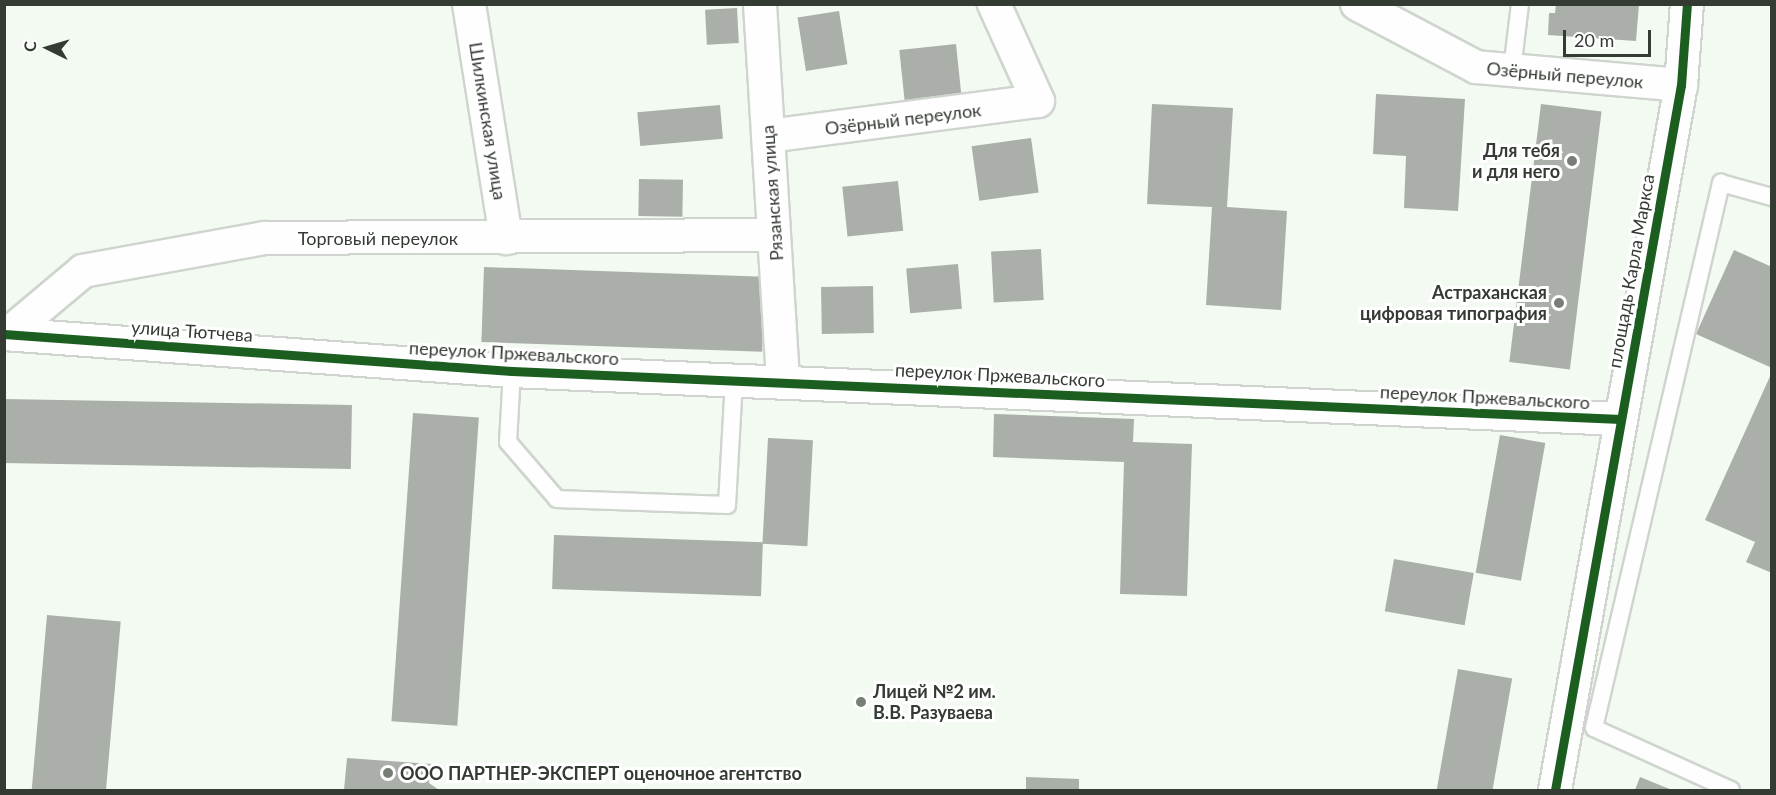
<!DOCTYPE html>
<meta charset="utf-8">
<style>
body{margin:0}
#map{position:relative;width:1776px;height:795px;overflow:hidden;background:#f3faf2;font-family:Lato,sans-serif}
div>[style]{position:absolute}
.building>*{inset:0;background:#aab0a9;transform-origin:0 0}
.roads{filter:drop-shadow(2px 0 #cfd5ce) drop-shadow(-2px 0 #cfd5ce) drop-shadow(0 2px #cfd5ce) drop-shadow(0 -2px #cfd5ce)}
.service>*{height:16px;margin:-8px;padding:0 8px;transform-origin:8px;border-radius:8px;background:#fdfefd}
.minor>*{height:32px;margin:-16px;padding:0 16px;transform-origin:16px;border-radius:16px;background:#fdfefd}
.cycleway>*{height:9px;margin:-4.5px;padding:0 4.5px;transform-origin:4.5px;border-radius:4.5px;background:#1b5e20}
.dots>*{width:16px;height:16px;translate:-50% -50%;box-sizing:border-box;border:3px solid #fff;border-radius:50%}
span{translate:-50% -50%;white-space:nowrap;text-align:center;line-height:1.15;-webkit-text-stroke:6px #fff;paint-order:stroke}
.street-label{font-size:18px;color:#343b33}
.poi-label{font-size:18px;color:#343b33;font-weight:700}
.right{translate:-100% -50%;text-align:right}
.left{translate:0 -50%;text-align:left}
.frame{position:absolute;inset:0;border:6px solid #343b33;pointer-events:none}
.north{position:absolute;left:18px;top:18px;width:60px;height:60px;-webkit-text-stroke:4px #fff;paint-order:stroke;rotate:275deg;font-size:16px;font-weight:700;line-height:24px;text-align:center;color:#343b33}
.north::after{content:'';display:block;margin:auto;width:21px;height:27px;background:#343b33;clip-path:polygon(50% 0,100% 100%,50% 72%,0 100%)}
.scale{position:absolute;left:1563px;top:30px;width:88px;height:27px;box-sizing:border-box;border:3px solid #343b33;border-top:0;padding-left:8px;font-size:18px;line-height:21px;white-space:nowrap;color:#343b33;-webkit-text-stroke:4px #fff;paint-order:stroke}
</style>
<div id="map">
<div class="building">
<i style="clip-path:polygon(1556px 4px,1639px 4px,1636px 41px,1548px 35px,1549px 13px,1555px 13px)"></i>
<i style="left:737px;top:8px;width:35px;height:32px;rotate:87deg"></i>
<i style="left:839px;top:11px;width:54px;height:42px;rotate:81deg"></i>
<i style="left:956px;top:44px;width:53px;height:57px;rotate:84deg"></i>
<i style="clip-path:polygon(1376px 94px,1465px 99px,1458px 211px,1404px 208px,1406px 156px,1373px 154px)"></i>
<i style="clip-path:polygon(1152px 104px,1233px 108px,1227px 207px,1287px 211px,1281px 310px,1206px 305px,1212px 207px,1147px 204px)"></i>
<i style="left:1541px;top:104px;width:61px;height:260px;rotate:7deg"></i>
<i style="left:720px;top:105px;width:34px;height:83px;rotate:85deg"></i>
<i style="left:1031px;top:138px;width:55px;height:60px;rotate:82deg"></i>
<i style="left:639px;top:179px;width:44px;height:37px;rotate:1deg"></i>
<i style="left:898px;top:181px;width:50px;height:56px;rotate:84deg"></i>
<i style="left:1041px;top:249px;width:51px;height:50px;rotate:87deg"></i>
<i style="clip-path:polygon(1734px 250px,1772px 267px,1772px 368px,1696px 334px)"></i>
<i style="left:958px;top:264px;width:45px;height:52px;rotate:85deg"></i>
<i style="left:484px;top:267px;width:281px;height:75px;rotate:2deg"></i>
<i style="left:873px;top:286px;width:47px;height:52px;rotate:89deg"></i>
<i style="clip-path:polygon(1772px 372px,1772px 573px,1746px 562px,1755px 542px,1705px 520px)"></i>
<i style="left:4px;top:399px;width:348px;height:64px;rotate:1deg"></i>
<i style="left:413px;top:413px;width:66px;height:309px;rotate:4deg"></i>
<i style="clip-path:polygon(994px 414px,1134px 419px,1133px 442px,1192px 444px,1187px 596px,1120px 594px,1124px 462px,993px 457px)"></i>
<i style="left:1500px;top:435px;width:46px;height:140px;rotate:10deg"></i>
<i style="left:768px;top:438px;width:45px;height:106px;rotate:3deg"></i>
<i style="left:554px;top:535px;width:209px;height:54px;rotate:2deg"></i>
<i style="left:1394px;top:559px;width:81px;height:53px;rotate:10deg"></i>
<i style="left:47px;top:615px;width:74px;height:175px;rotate:5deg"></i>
<i style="left:1458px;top:669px;width:55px;height:123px;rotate:10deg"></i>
<i style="clip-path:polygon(347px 758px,431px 764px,429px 783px,439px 790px,344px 790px)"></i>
<i style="clip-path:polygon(1026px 777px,1079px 779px,1079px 790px,1026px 790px)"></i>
<i style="clip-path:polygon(1640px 777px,1672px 790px,1635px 790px)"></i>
</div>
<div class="roads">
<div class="service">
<i style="left:1512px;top:70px;width:66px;rotate:-83.1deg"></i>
<i style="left:512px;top:371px;width:71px;rotate:93.2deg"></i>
<i style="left:508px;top:442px;width:75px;rotate:49.3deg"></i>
<i style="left:557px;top:499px;width:170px;rotate:2deg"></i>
<i style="left:727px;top:505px;width:125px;rotate:-86.8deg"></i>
<i style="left:1731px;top:790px;width:150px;rotate:-155.7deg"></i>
<i style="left:1594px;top:728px;width:560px;rotate:-76.88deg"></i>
<i style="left:1721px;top:183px;width:53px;rotate:15.4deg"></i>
</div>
<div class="minor">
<i style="left:469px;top:4px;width:237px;rotate:81deg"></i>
<i style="left:760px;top:4px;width:379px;rotate:86.5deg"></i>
<i style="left:1357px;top:4px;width:135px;rotate:27.9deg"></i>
<i style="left:1476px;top:67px;width:206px;rotate:5deg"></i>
<i style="left:768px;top:136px;width:272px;rotate:-7.4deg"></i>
<i style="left:1038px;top:101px;width:107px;rotate:-114.4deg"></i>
<i style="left:4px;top:334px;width:509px;rotate:4.17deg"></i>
<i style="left:512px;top:371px;width:1110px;rotate:2.48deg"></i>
<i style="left:8px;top:334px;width:98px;rotate:-40deg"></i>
<i style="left:83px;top:271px;width:184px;rotate:-10.3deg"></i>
<i style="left:264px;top:238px;width:510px;rotate:-0.34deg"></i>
<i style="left:1555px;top:790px;width:716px;rotate:-79.87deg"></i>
<i style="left:1681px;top:85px;width:81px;rotate:-85.8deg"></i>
</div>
</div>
<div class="cycleway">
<i style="left:4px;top:334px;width:509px;rotate:4.17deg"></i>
<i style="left:512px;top:371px;width:1110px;rotate:2.48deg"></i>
<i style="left:1555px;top:790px;width:716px;rotate:-79.87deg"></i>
<i style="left:1681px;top:85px;width:81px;rotate:-85.8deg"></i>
</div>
<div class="dots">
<i style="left:1572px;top:161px;background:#777e76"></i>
<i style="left:1559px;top:303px;background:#777e76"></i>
<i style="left:861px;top:702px;background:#777e76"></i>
<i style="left:388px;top:773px;background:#777e76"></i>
</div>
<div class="street-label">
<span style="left:1565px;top:75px;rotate:5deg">Озёрный переулок</span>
<span style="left:903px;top:119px;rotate:-7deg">Озёрный переулок</span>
<span style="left:488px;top:121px;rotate:81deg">Шилкинская улица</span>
<span style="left:772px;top:193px;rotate:-94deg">Рязанская улица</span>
<span style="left:378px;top:238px">Торговый переулок</span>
<span style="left:1631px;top:271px;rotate:-80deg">площадь Карла Маркса</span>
<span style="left:192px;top:331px;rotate:4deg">улица Тютчева</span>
<span style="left:514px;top:353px;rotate:3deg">переулок Пржевальского</span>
<span style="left:1000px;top:375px;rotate:3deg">переулок Пржевальского</span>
<span style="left:1485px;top:397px;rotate:3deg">переулок Пржевальского</span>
</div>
<div class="poi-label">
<span class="right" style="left:1560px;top:161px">Для тебя<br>и для него</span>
<span class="right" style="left:1547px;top:303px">Астраханская<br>цифровая типография</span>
<span class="left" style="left:873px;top:702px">Лицей №2 им.<br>В.В. Разуваева</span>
<span class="left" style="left:400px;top:773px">ООО ПАРТНЕР-ЭКСПЕРТ оценочное агентство</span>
</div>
<div class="frame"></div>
<div class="north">С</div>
<div class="scale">20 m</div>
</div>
